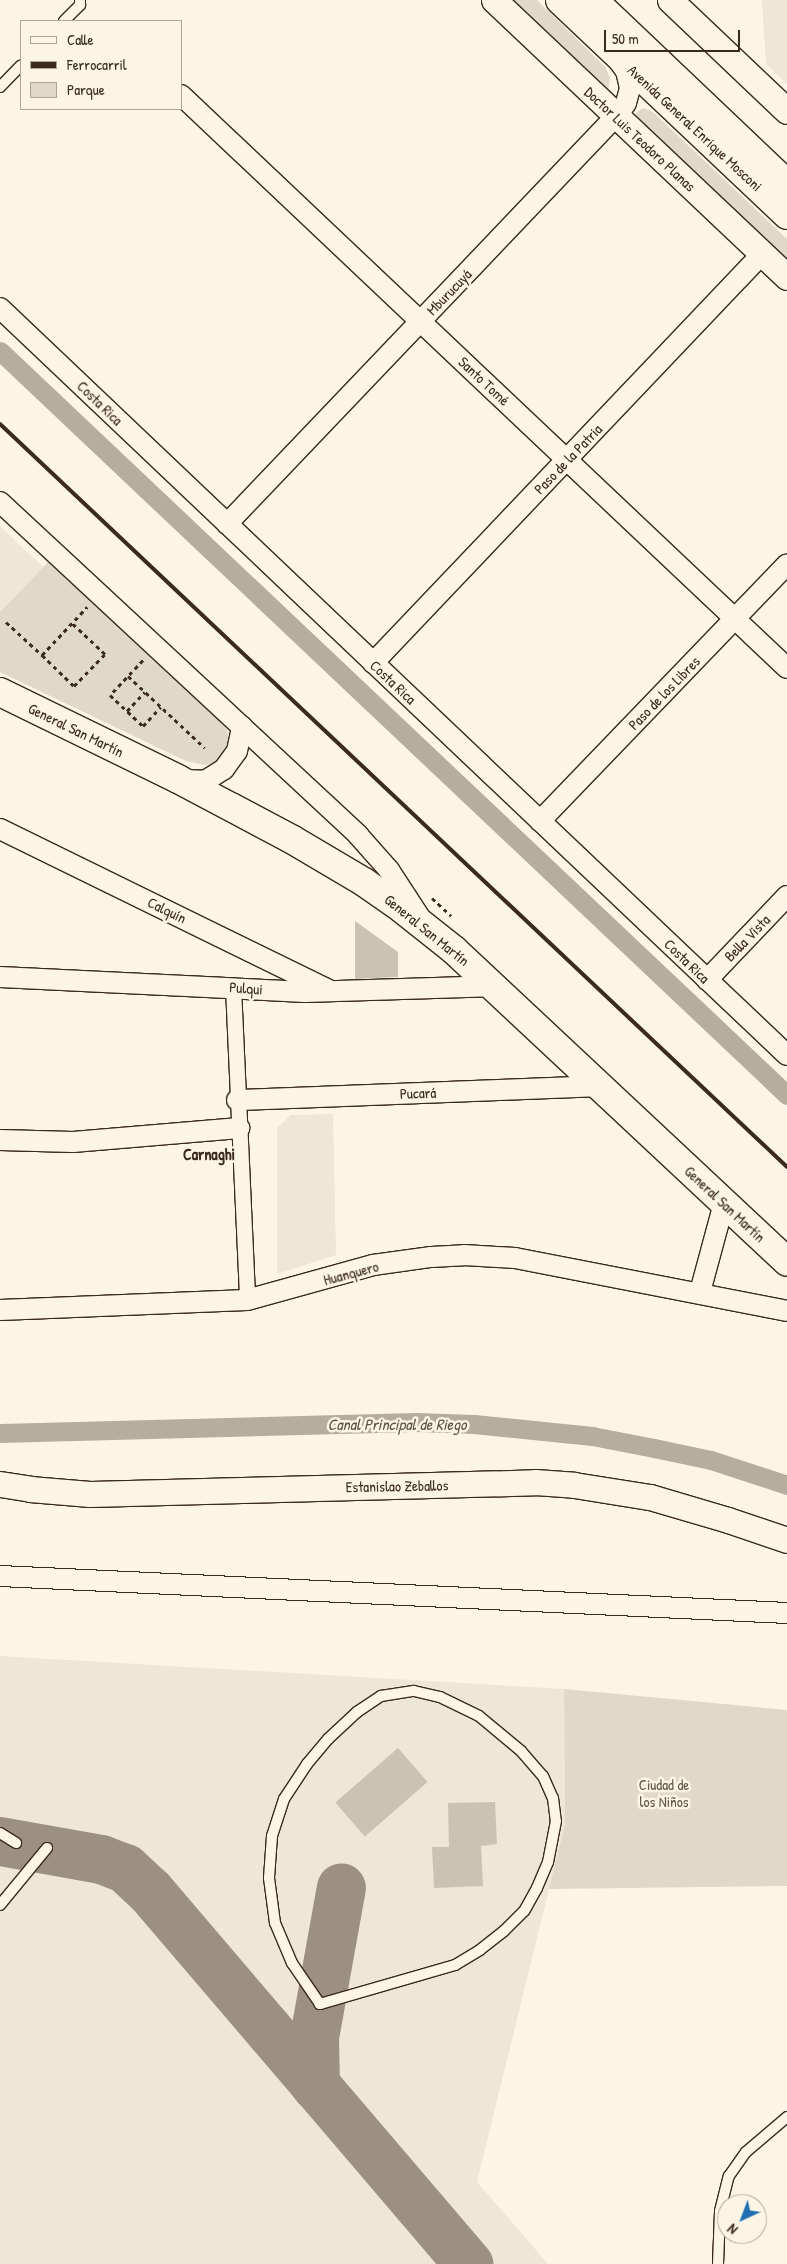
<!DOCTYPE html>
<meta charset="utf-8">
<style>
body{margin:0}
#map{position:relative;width:787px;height:2264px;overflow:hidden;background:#fcf5e5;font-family:"Patrick Hand",sans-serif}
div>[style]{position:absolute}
.built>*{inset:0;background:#eee6d6}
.green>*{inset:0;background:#e0d8c8}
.canal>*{height:19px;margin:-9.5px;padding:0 9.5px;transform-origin:9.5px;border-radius:9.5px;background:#b7ad9e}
.taxiway>*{height:49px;margin:-24.5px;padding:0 24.5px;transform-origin:24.5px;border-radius:24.5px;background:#9c9082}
.building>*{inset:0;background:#ccc2b3;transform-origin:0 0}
.path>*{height:3px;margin-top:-1.5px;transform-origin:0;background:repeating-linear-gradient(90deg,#3b2a1e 0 4px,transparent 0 8px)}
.roads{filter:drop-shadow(1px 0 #3b2a1e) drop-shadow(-1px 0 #3b2a1e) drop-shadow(0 1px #3b2a1e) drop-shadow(0 -1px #3b2a1e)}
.service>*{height:10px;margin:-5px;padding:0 5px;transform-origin:5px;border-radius:5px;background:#fcf5e5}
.pedestrian>*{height:15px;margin:-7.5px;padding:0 7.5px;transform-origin:7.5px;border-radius:7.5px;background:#fcf5e5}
.minor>*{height:20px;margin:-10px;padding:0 10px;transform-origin:10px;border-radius:10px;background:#fcf5e5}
.tertiary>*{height:25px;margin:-12.5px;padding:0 12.5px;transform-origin:12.5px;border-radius:12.5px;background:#fcf5e5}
.secondary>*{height:28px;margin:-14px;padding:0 14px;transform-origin:14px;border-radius:14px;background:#fcf5e5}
.trunk>*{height:28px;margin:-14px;padding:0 14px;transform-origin:14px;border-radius:14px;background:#fcf5e5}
.rail>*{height:4px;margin:-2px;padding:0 2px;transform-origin:2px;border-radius:2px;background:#3b2a1e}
span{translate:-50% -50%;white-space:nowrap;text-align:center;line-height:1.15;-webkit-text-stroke:5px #fcf5e5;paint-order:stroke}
.street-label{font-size:15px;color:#3b2a1e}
.park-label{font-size:15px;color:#645648}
.neighbourhood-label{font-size:16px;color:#3b2a1e;font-weight:700}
.water-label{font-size:16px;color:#605144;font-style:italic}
.legend{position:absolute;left:20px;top:20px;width:162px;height:90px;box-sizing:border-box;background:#fcf5e5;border:1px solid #afa495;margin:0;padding:6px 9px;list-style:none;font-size:15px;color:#3b2a1e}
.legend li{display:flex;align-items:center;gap:10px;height:25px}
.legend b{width:25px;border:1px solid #afa495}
.north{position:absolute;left:717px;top:2194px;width:50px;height:50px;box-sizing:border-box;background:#fcf5e5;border:1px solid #afa495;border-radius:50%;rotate:223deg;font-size:14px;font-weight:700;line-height:20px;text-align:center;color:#3b2a1e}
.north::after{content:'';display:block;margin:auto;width:18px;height:22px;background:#1f6fb2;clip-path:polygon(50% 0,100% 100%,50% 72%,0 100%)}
.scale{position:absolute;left:604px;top:30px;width:136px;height:22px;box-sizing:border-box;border:2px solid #3b2a1e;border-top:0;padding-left:6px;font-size:15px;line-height:18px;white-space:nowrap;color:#3b2a1e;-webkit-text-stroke:4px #fcf5e5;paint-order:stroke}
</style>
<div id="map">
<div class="built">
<i style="clip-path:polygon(762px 0,787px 0,787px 84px,766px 64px)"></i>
<i style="clip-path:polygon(0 526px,43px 567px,0 612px)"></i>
<i style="clip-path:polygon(333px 1114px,336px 1255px,277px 1274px,277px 1128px,291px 1115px)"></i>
<i style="clip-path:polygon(0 1656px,564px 1689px,565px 1824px,477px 2182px,548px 2264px,0 2264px)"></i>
</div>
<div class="green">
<i style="clip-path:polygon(505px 0,537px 0,605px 67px,610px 78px,608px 93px)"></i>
<i style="clip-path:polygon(644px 108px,654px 113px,787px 239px,787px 265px,634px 117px,638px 111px)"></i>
<i style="clip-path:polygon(50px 560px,221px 719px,228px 733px,229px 741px,221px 757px,214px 763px,205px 765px,186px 761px,0 672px,0 612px)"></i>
<i style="clip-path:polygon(564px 1689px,787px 1710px,787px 1886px,549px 1889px,565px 1824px)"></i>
</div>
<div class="canal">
<i style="left:0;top:351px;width:1083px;rotate:43.39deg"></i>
<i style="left:0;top:1433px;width:416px;rotate:-1.5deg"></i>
<i style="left:416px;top:1422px;width:58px;rotate:2deg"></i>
<i style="left:474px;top:1424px;width:119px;rotate:5.8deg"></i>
<i style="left:592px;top:1436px;width:63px;rotate:11deg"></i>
<i style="left:654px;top:1448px;width:58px;rotate:11.9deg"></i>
<i style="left:711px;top:1460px;width:80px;rotate:18.2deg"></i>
</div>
<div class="taxiway">
<i style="left:0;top:1841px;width:103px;rotate:10.1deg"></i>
<i style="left:101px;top:1859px;width:26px;rotate:21deg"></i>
<i style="left:125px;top:1868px;width:33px;rotate:43deg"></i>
<i style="left:149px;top:1890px;width:492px;rotate:49.5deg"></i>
<i style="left:315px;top:2085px;width:48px;rotate:-91.2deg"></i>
<i style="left:314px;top:2037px;width:152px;rotate:-79.8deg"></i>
</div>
<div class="building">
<i style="clip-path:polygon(355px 921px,398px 952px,398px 977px,355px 979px)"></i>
<i style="left:398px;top:1748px;width:45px;height:83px;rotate:49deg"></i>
<i style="clip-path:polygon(495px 1802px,497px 1844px,481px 1846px,483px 1886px,434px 1888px,432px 1847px,449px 1847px,448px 1803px)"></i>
</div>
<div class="path">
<i style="left:6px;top:622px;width:49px;rotate:42.5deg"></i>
<i style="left:42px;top:655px;width:66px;rotate:-46.8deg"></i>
<i style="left:42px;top:655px;width:45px;rotate:44.1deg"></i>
<i style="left:74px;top:686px;width:45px;rotate:-45.9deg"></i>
<i style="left:105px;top:654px;width:45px;rotate:-136.8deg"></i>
<i style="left:143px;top:660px;width:48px;rotate:133.3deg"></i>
<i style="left:110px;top:695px;width:45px;rotate:43.2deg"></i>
<i style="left:143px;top:726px;width:26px;rotate:-47deg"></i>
<i style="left:128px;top:676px;width:105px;rotate:43.1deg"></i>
<i style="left:127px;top:711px;width:26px;rotate:-47deg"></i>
<i style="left:432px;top:898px;width:26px;rotate:43deg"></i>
</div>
<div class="roads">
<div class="service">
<i style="left:64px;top:21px;width:23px;rotate:-45deg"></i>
<i style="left:80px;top:5px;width:5px;rotate:-90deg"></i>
<i style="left:0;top:87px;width:30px;rotate:-46deg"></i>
<i style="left:414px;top:1691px;width:27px;rotate:13deg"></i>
<i style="left:440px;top:1697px;width:43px;rotate:26deg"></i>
<i style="left:479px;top:1716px;width:55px;rotate:39.8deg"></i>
<i style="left:521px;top:1751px;width:33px;rotate:49deg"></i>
<i style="left:543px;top:1776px;width:24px;rotate:66deg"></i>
<i style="left:553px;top:1798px;width:23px;rotate:83deg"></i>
<i style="left:556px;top:1821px;width:42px;rotate:101deg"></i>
<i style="left:548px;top:1862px;width:28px;rotate:113deg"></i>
<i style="left:537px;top:1888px;width:26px;rotate:119deg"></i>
<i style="left:524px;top:1911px;width:28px;rotate:135deg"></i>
<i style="left:504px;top:1931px;width:31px;rotate:142deg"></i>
<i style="left:480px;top:1950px;width:29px;rotate:149deg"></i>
<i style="left:455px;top:1965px;width:141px;rotate:163.9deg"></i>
<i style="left:320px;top:2004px;width:50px;rotate:-124.3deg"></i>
<i style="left:292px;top:1963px;width:43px;rotate:-113deg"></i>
<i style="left:275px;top:1923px;width:45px;rotate:-97.6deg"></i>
<i style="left:269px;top:1878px;width:42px;rotate:-85.9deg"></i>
<i style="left:272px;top:1836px;width:39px;rotate:-72deg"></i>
<i style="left:284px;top:1799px;width:42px;rotate:-56.7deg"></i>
<i style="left:307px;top:1764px;width:33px;rotate:-50deg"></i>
<i style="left:328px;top:1739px;width:40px;rotate:-43deg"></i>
<i style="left:357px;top:1712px;width:29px;rotate:-34deg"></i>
<i style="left:381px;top:1696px;width:33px;rotate:-9deg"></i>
<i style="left:0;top:1833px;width:19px;rotate:32deg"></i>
<i style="left:0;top:1905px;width:74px;rotate:-50.5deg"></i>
<i style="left:718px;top:2264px;width:53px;rotate:-87.8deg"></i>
<i style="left:720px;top:2211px;width:36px;rotate:-76deg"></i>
<i style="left:729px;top:2176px;width:29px;rotate:-55deg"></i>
<i style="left:746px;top:2152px;width:54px;rotate:-40.5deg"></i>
</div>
<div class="pedestrian">
<i style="left:233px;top:987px;width:313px;rotate:87.4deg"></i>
</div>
<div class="minor">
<i style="left:181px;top:95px;width:834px;rotate:43.4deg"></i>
<i style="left:0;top:308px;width:1085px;rotate:43.51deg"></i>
<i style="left:0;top:502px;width:489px;rotate:42.9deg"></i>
<i style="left:358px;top:835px;width:47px;rotate:48.5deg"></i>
<i style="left:389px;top:870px;width:55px;rotate:56.9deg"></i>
<i style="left:227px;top:524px;width:568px;rotate:-46.36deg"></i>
<i style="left:619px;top:113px;width:12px;rotate:-55deg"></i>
<i style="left:626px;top:103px;width:16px;rotate:-75deg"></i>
<i style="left:630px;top:88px;width:17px;rotate:-103deg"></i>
<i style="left:626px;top:71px;width:14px;rotate:-126deg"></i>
<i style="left:373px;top:663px;width:564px;rotate:-46.44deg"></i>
<i style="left:182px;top:780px;width:23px;rotate:2deg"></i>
<i style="left:205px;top:781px;width:22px;rotate:-32deg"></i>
<i style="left:224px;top:769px;width:22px;rotate:-54deg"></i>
<i style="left:237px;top:751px;width:25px;rotate:-78deg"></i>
<i style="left:540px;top:821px;width:356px;rotate:-46.1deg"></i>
<i style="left:0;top:829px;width:365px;rotate:26.1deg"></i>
<i style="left:0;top:977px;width:305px;rotate:2.8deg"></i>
<i style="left:305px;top:992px;width:188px;rotate:-1.8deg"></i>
<i style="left:707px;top:980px;width:116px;rotate:-46.4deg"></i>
<i style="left:237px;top:1100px;width:362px;rotate:-2.2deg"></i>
<i style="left:0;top:1140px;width:73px;rotate:1.6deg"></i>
<i style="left:73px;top:1142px;width:167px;rotate:-4.8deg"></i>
<i style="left:700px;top:1292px;width:92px;rotate:-74.9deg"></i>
<i style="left:0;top:1310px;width:247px;rotate:-2.3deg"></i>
<i style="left:247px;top:1300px;width:131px;rotate:-15.5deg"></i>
<i style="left:373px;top:1265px;width:59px;rotate:-7.9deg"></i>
<i style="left:431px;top:1257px;width:33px;rotate:-3deg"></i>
<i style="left:464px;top:1255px;width:51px;rotate:3.4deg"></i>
<i style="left:515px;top:1258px;width:277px;rotate:11deg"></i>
<i style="left:0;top:1576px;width:788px;rotate:2.69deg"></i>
</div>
<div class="tertiary">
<i style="left:494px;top:0;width:403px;rotate:43.4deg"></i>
<i style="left:670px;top:0;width:161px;rotate:43.5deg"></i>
<i style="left:0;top:1484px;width:30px;rotate:9deg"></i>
<i style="left:30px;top:1489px;width:60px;rotate:4.8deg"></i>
<i style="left:90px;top:1494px;width:445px;rotate:-1.5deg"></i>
<i style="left:535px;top:1482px;width:39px;rotate:4deg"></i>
<i style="left:574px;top:1485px;width:77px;rotate:9deg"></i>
<i style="left:650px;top:1497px;width:81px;rotate:16.4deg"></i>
<i style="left:728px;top:1520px;width:62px;rotate:18.7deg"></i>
</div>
<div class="secondary">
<i style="left:0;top:692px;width:198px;rotate:26deg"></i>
<i style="left:178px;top:779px;width:130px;rotate:27.9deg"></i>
<i style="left:293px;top:840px;width:82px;rotate:30.6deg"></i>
<i style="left:364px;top:882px;width:39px;rotate:35deg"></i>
<i style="left:396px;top:904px;width:74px;rotate:38.4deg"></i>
<i style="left:454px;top:950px;width:456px;rotate:43.1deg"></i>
</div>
<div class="trunk">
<i style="left:560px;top:0;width:313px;rotate:43.4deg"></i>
<i style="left:593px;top:0;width:267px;rotate:43.5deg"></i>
</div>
</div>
<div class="rail">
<i style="left:0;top:424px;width:1082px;rotate:43.35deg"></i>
</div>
<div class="street-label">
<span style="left:695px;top:128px;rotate:43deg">Avenida General Enrique Mosconi</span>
<span style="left:640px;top:139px;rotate:43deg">Doctor Luis Teodoro Planas</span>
<span style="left:449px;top:292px;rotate:-46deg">Mburucuyá</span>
<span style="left:484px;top:381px;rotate:43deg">Santo Tomé</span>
<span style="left:100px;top:403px;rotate:44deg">Costa Rica</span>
<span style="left:568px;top:459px;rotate:-46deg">Paso de la Patria</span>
<span style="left:393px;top:682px;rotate:43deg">Costa Rica</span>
<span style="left:664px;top:693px;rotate:-46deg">Paso de los Libres</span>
<span style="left:76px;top:730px;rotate:26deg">General San Martín</span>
<span style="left:167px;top:910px;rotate:26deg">Calquín</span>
<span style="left:427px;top:930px;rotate:39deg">General San Martín</span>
<span style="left:747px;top:938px;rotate:-46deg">Bella Vista</span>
<span style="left:687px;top:961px;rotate:44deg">Costa Rica</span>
<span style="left:246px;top:988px;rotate:4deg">Pulqui</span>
<span style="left:418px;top:1093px;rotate:-2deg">Pucará</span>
<span style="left:725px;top:1204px;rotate:43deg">General San Martín</span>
<span style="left:351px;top:1273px;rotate:-15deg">Huanquero</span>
<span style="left:397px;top:1486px;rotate:-1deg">Estanislao Zeballos</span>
</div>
<div class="park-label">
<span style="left:664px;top:1793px">Ciudad de<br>los Niños</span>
</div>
<div class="neighbourhood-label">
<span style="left:209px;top:1154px">Carnaghi</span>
</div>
<div class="water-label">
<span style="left:397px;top:1424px">Canal Principal de Riego</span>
</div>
<ul class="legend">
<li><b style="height:6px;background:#fcf5e5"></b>Calle</li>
<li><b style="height:6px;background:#3b2a1e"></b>Ferrocarril</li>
<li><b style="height:14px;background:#e0d8c8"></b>Parque</li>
</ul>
<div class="north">N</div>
<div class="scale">50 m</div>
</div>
